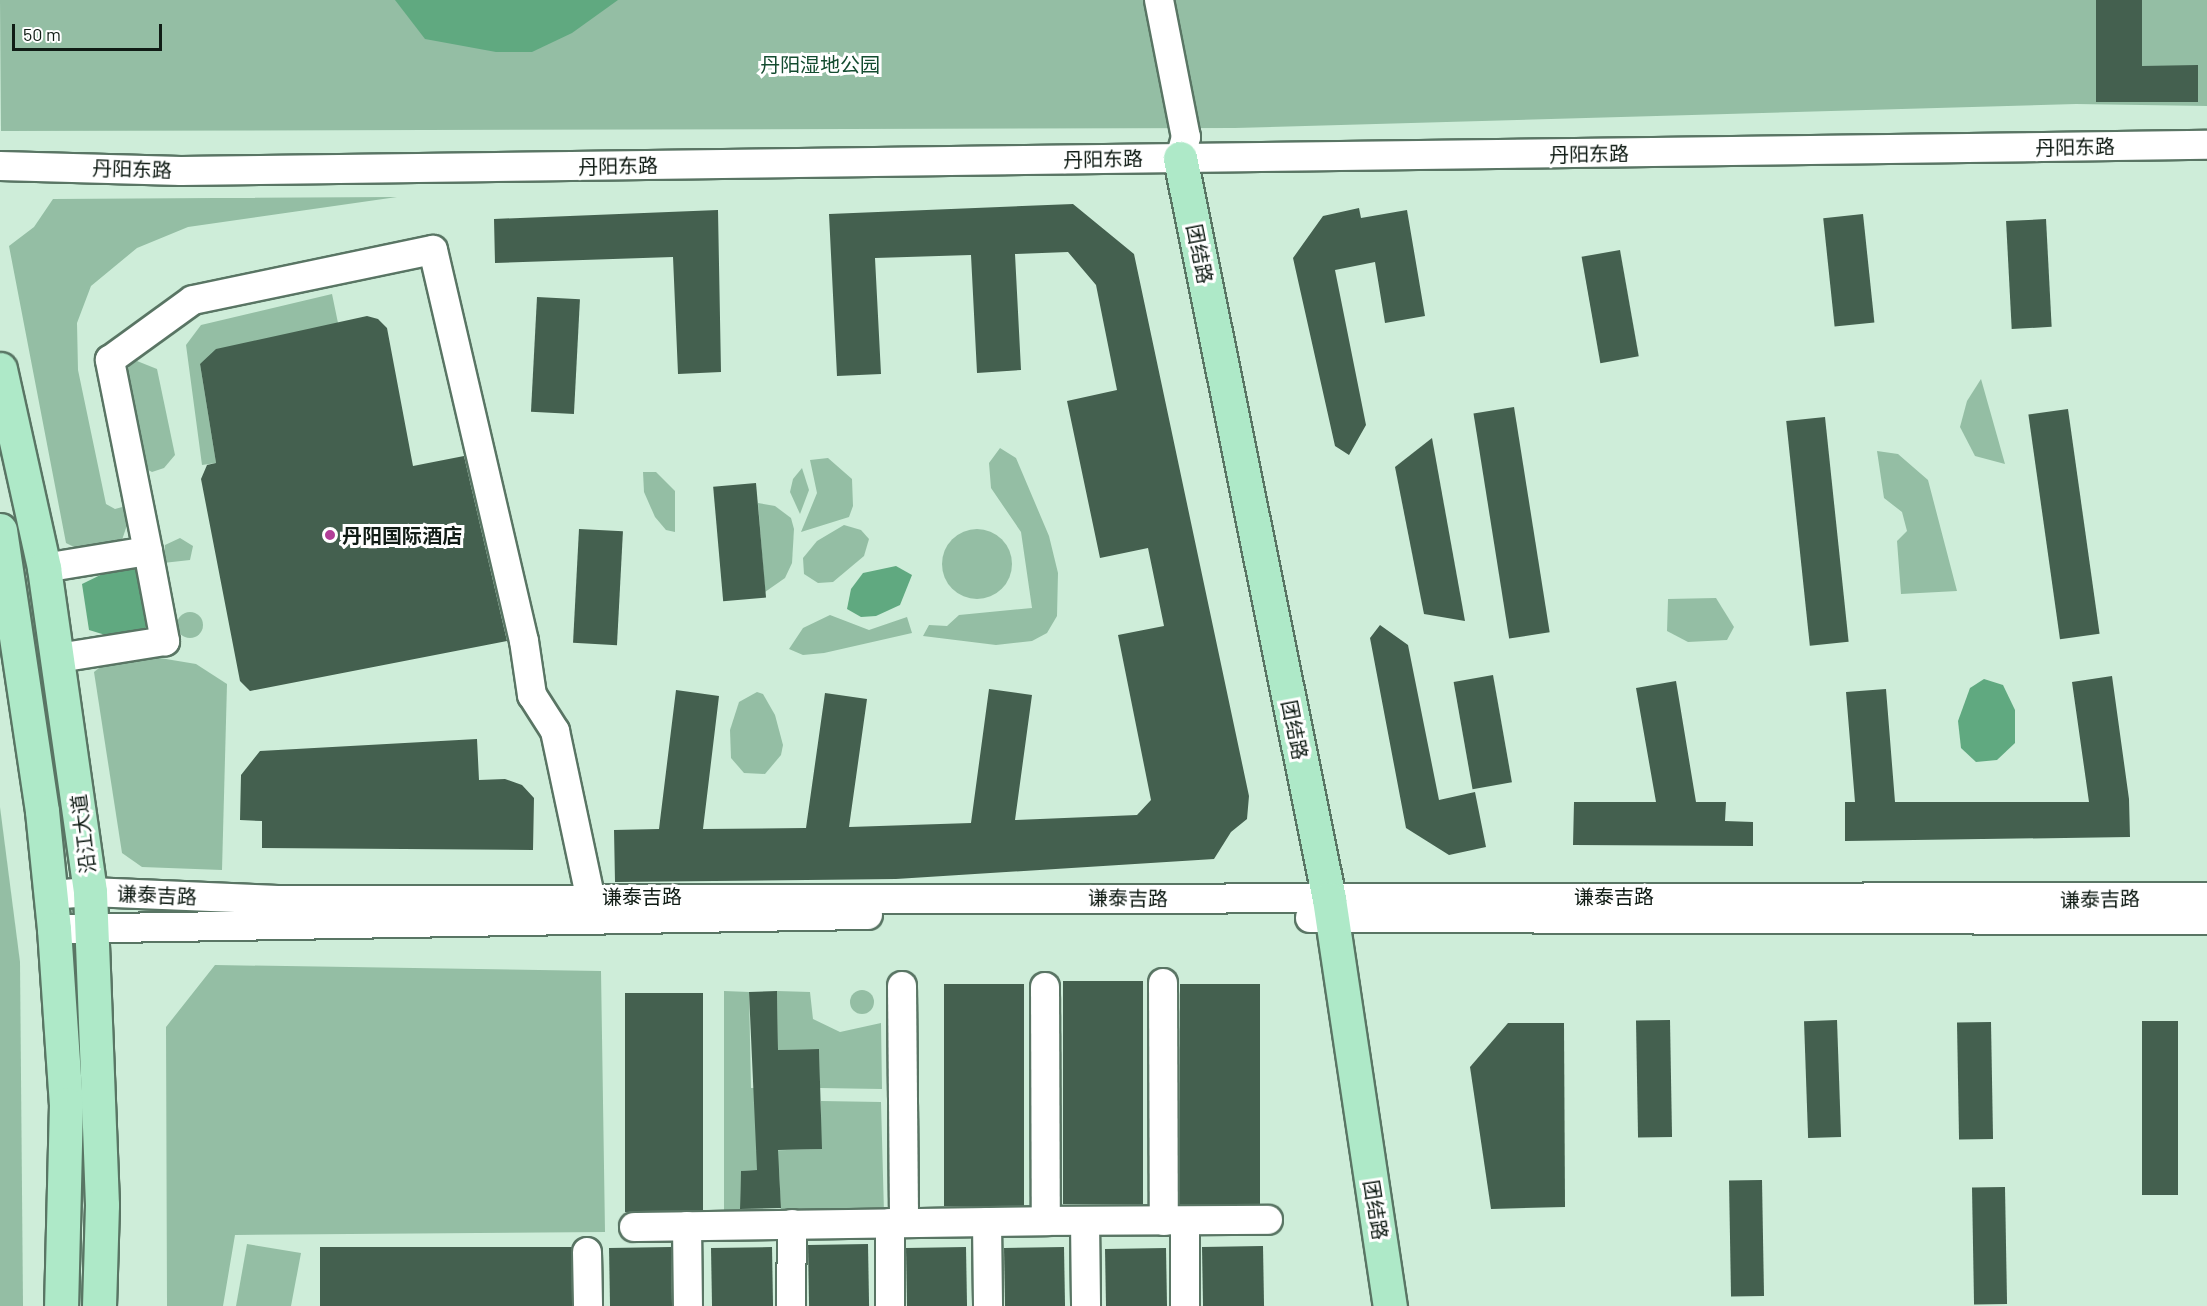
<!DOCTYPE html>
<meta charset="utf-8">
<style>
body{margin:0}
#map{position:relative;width:2207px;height:1306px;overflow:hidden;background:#ceedd9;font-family:Barlow,"Noto Sans SC",sans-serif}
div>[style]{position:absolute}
.green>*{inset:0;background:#94bea4}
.round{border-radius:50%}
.water>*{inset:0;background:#60a980}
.building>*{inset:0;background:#44604f;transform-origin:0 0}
.roads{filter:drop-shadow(2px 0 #597564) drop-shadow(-2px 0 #597564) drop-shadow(0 2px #597564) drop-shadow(0 -2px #597564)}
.minor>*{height:28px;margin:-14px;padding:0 14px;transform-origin:14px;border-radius:14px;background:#fff}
.major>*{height:33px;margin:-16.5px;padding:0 16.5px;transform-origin:16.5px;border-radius:16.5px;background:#aee9c8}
.dots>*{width:16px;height:16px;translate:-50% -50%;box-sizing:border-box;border:3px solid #fff;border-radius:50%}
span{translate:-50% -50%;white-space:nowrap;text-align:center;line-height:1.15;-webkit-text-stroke:6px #fff;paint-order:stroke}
.park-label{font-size:20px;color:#144c30}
.street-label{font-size:20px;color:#101c15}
.poi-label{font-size:20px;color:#101c15;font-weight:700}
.left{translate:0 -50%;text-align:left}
.scale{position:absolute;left:12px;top:24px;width:150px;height:27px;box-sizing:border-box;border:3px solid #101c15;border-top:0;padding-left:8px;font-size:18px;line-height:21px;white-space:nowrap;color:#101c15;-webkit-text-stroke:4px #fff;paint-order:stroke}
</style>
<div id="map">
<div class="green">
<i style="clip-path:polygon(0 0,2207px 0,2207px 106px,2076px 104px,1235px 128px,1px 131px)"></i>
<i style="clip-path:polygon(397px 197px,188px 227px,137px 248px,91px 286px,77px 323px,78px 370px,106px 504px,115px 509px,126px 506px,128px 522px,122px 540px,88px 554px,66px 543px,9px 246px,34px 227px,53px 199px)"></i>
<i style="clip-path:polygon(332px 294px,338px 323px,200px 364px,216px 463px,202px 465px,186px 345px,201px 325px)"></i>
<i style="clip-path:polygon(137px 361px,157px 369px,175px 455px,164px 468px,152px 472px,141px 466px,122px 391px,129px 365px)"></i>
<i style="clip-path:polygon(1981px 379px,2005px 464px,1975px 456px,1960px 427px,1967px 401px)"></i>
<i style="clip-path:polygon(1000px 448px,1016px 458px,1049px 536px,1058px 573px,1057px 616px,1047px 633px,1032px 641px,996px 645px,923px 636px,929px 625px,947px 626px,959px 615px,1032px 608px,1021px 532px,991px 488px,989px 463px)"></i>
<i style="clip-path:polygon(1877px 451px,1898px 454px,1928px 480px,1957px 591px,1901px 594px,1897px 541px,1907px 531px,1902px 512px,1884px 498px)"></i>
<i style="clip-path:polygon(828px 458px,852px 479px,853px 506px,849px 517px,801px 532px,817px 493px,810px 460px)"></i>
<i style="clip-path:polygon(802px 468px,809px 490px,800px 514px,790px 492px,793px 479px)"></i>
<i style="clip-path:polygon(643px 472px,656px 472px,675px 491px,675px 532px,666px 530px,655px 517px,644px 492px)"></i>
<i style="clip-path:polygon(758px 503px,775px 506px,791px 518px,794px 529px,792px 563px,785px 578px,765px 592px)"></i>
<i style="clip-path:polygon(844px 525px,861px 530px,869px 539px,864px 556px,833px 582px,818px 583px,804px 574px,803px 558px,817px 541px)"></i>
<i class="round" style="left:942px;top:529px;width:70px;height:70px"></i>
<i style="clip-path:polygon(180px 538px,193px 546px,190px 560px,163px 563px,165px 545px)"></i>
<i style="clip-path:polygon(1716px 598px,1734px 627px,1727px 640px,1688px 642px,1667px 631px,1668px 599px)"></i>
<i class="round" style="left:177px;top:612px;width:26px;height:26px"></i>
<i style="clip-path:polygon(830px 615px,869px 630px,907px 617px,912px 633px,824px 653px,803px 655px,789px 649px,803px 628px)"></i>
<i style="clip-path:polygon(136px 654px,196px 664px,227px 684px,222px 870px,142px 867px,122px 853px,94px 672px,108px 661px)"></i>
<i style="clip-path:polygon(757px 692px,763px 694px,775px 715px,783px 745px,781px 755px,765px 774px,744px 773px,731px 758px,730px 730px,739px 702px)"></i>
<i style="clip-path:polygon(0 807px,20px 962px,23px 1306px,0 1306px)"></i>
<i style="clip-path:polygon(215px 965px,601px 971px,605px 1232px,235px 1235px,223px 1306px,167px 1306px,166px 1027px)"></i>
<i class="round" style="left:850px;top:990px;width:24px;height:24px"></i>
<i style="clip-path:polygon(724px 991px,749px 992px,751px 1088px,790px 1087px,756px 1151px,821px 1149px,821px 1101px,881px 1102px,884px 1213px,781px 1214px,779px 1169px,741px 1171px,740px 1216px,724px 1217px)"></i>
<i style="clip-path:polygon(777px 991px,810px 992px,813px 1019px,840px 1032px,881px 1023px,882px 1089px,820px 1088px,819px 1049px,778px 1050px)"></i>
<i style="clip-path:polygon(247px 1244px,301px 1253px,291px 1306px,236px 1306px)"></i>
</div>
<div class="water">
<i style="clip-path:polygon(395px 0,618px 0,572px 33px,532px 52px,496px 52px,425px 39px)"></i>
<i style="clip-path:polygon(125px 563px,142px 571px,151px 619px,143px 632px,112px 637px,89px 630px,82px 584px)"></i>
<i style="clip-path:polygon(896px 566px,912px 575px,900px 605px,876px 616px,861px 617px,847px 609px,851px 589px,863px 573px)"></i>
<i style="clip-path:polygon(1984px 679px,2003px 685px,2015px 710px,2015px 743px,1997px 760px,1976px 762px,1961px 748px,1958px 721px,1970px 688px)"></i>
</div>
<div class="building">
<i style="clip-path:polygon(2096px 0,2142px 0,2142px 66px,2198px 65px,2198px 102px,2096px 102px)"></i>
<i style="clip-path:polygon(1073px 204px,1134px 254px,1249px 796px,1247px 819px,1231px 832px,1214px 859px,896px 879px,615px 882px,614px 830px,659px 829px,676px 690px,719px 696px,703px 829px,806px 828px,825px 693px,867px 699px,849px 827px,971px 823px,989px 689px,1032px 695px,1015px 820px,1137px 815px,1151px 800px,1118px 635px,1164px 626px,1148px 548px,1100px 558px,1067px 401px,1117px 390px,1096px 285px,1068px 252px,1015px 254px,1021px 370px,977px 373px,971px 255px,875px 258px,881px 374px,837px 376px,829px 214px)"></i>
<i style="clip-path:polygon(1359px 208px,1361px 218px,1407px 210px,1425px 316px,1385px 323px,1375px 262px,1335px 270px,1366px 425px,1349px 455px,1335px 446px,1293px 258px,1323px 216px)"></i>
<i style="clip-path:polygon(718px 210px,721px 372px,678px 374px,673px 257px,495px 263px,494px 219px)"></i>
<i style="left:1863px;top:214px;width:109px;height:40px;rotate:84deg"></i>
<i style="left:2046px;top:219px;width:108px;height:40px;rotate:87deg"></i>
<i style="left:1620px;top:250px;width:108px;height:39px;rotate:80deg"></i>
<i style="left:537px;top:297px;width:43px;height:115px;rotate:3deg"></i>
<i style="clip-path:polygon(367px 316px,378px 319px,387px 328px,413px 466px,464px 456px,507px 641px,250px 691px,240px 681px,201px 479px,207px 465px,216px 463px,200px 364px,216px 349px)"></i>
<i style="left:1514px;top:407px;width:228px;height:41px;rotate:81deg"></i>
<i style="left:2068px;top:409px;width:227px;height:40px;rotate:82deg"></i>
<i style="left:1825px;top:417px;width:226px;height:39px;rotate:84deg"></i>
<i style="clip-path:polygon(1432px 438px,1465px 621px,1424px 614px,1395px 467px)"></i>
<i style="left:756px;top:483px;width:115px;height:43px;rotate:85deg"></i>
<i style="left:579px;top:529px;width:44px;height:114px;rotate:3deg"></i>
<i style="clip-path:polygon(1380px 625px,1408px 645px,1439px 800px,1475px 792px,1486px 847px,1449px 855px,1406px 828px,1370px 638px)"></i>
<i style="left:1493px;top:675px;width:109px;height:40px;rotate:80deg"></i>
<i style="clip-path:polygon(2112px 676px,2129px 799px,2130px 837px,1845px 841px,1845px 802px,1855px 802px,1846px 692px,1886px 689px,1895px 802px,2089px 802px,2072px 682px)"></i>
<i style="clip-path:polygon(1676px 681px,1696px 802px,1726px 802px,1725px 821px,1753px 822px,1753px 846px,1573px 845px,1574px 802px,1656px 802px,1636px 688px)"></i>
<i style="clip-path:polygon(477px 739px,479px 780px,505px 779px,522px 785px,534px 798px,533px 850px,262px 848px,262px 821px,240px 820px,241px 775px,260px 751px)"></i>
<i style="left:1063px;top:981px;width:80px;height:223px"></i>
<i style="left:944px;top:984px;width:80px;height:222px"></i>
<i style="left:1180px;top:984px;width:80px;height:220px"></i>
<i style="clip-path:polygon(777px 991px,778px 1050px,819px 1049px,822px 1149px,778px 1150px,781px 1208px,740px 1209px,741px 1171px,757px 1170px,749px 992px)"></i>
<i style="left:625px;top:993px;width:78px;height:219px"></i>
<i style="left:1670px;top:1020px;width:117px;height:34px;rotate:89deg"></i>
<i style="left:1837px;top:1020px;width:117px;height:33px;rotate:88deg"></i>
<i style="left:2142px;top:1021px;width:36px;height:174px"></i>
<i style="left:1991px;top:1022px;width:117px;height:34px;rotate:89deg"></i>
<i style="clip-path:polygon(1508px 1023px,1564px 1023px,1565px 1207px,1491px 1209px,1470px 1067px)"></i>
<i style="left:1762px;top:1180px;width:116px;height:33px;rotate:89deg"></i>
<i style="left:2005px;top:1187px;width:117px;height:33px;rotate:89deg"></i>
<i style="left:868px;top:1244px;width:62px;height:60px;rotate:89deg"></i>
<i style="left:1263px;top:1246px;width:60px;height:61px;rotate:89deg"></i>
<i style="left:572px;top:1247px;width:59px;height:252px;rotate:90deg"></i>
<i style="left:671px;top:1247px;width:59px;height:62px;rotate:89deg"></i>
<i style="left:772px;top:1247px;width:59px;height:61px;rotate:89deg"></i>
<i style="left:966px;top:1247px;width:59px;height:60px;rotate:89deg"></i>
<i style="left:1064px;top:1247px;width:59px;height:60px;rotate:89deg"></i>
<i style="left:1166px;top:1248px;width:58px;height:61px;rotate:89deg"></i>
</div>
<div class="roads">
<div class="minor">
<i style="left:1159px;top:0;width:140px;rotate:78.9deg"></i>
<i style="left:1186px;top:137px;width:22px;rotate:106deg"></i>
<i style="left:0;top:166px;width:181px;rotate:1.6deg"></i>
<i style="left:181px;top:171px;width:2026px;rotate:-0.74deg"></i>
<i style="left:148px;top:551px;width:195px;rotate:-101.3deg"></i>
<i style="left:110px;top:360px;width:102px;rotate:-35.9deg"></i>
<i style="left:193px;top:300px;width:245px;rotate:-11.8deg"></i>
<i style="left:433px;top:250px;width:401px;rotate:76.9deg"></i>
<i style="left:524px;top:641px;width:55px;rotate:81.6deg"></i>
<i style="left:532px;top:695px;width:43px;rotate:57.4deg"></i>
<i style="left:555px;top:731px;width:169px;rotate:78deg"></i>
<i style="left:44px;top:568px;width:105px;rotate:-9.3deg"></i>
<i style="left:148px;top:551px;width:92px;rotate:79.3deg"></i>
<i style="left:165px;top:641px;width:107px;rotate:170.9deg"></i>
<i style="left:50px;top:895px;width:40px;rotate:-4.3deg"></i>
<i style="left:90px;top:892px;width:188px;rotate:2.4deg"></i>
<i style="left:278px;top:900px;width:1929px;rotate:-0.09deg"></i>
<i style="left:1310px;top:918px;width:897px;rotate:0.13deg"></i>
<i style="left:54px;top:929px;width:814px;rotate:-0.99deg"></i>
<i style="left:1163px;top:983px;width:238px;rotate:89.8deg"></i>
<i style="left:902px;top:986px;width:237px;rotate:89.5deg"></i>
<i style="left:1045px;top:987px;width:234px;rotate:89.8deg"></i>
<i style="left:1046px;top:1221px;width:222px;rotate:-0.3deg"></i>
<i style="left:1085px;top:1221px;width:85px;rotate:89.3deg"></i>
<i style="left:1185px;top:1221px;width:85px;rotate:90deg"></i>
<i style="left:987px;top:1222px;width:84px;rotate:89.3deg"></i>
<i style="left:890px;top:1223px;width:83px;rotate:90deg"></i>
<i style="left:687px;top:1226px;width:80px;rotate:89.3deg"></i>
<i style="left:634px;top:1227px;width:412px;rotate:-0.8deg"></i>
<i style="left:587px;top:1252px;width:54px;rotate:88.9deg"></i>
<i style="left:791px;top:1306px;width:82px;rotate:-89.3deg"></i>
</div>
<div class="major">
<i style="left:1180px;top:158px;width:756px;rotate:78.63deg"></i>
<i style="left:1329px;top:899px;width:412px;rotate:81.5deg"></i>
<i style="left:0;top:369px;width:204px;rotate:77.5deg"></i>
<i style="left:44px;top:568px;width:327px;rotate:81.9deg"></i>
<i style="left:90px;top:892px;width:313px;rotate:87.8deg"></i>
<i style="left:102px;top:1205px;width:101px;rotate:91.7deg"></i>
<i style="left:0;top:530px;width:284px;rotate:81.5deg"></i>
<i style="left:42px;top:811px;width:119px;rotate:84.2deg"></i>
<i style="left:54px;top:929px;width:175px;rotate:86.1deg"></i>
<i style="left:66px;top:1104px;width:202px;rotate:91.4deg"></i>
</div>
</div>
<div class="dots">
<i style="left:330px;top:535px;background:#b23e98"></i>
</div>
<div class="park-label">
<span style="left:820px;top:64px">丹阳湿地公园</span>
</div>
<div class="street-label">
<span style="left:2075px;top:147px;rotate:-1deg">丹阳东路</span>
<span style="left:1589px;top:154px;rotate:-1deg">丹阳东路</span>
<span style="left:1103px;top:159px;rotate:-1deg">丹阳东路</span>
<span style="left:618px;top:166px;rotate:-1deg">丹阳东路</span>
<span style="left:132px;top:169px;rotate:2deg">丹阳东路</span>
<span style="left:1200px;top:254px;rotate:79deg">团结路</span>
<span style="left:1295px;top:730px;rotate:79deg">团结路</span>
<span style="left:83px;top:834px;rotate:-97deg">沿江大道</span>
<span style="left:157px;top:895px;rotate:3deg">谦泰吉路</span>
<span style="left:642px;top:896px">谦泰吉路</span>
<span style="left:1614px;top:896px">谦泰吉路</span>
<span style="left:1128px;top:898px;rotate:1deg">谦泰吉路</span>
<span style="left:2100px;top:899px;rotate:-1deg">谦泰吉路</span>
<span style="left:1376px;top:1210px;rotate:81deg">团结路</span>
</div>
<div class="poi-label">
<span class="left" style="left:342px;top:535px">丹阳国际酒店</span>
</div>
<div class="scale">50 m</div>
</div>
